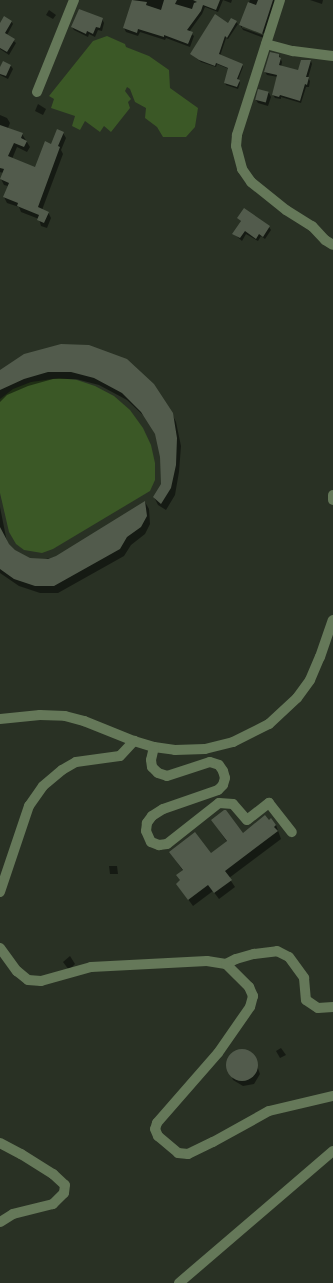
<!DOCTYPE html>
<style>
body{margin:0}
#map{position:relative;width:333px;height:1283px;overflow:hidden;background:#293124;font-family:Inter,sans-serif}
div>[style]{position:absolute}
.green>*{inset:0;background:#3b5826}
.shadow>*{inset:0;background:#0007}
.building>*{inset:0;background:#525b4c;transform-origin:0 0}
.round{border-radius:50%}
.minor>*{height:10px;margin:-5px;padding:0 5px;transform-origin:5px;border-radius:5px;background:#657859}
span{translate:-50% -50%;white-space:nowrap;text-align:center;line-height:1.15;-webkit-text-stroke:3px #20281b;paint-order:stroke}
</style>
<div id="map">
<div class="green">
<i style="clip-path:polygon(107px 36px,125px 44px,126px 47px,149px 56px,169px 70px,170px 88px,198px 108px,195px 127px,186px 137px,163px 137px,157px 127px,145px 118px,146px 108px,135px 102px,130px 89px,127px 87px,125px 91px,131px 99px,128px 102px,130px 108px,111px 132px,104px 126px,100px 132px,85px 121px,80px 130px,72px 126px,75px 116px,51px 108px,54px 99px,49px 96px,93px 41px)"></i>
<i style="clip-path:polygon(59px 378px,77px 380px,95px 386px,114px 396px,130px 410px,143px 428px,151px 445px,155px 463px,155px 480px,150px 491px,53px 549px,42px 553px,24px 550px,16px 544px,9px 532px,0 493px,0 399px,13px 389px,31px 382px)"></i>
</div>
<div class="shadow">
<i style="clip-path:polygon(133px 0,232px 0,231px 3px,223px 0,218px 12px,205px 7px,202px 14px,189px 32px,194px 36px,190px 47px,166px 38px,165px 40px,140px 32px,138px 36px,126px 32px,124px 28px)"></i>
<i style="clip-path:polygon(250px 0,274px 0,276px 3px,265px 34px,242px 25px,242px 28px,265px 36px,264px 38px,243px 30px,240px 25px)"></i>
<i style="clip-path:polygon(310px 0,323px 0,322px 4px)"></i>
<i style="clip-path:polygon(49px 10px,56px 15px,53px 19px,46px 15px)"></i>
<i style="clip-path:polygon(102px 19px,104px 23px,102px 31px,98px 30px,95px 37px,89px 34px,88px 37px,74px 30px,72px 27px)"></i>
<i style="clip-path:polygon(232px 19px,238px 24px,228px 39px,226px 38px,220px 56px,242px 65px,243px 67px,238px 80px,240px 83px,238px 89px,226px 85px,225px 83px,229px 69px,217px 64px,216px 67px,201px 62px,191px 54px,229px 24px)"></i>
<i style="clip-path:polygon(11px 21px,13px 24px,7px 35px,16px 43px,9px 55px,0 49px,0 25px)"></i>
<i style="clip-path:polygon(279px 55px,282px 62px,281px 67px,298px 71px,302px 61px,311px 61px,312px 64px,308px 78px,310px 81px,309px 87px,306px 87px,301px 103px,281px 97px,281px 99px,275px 98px,273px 95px,278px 77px,267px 75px,265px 72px)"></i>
<i style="clip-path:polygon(3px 62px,11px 66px,13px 69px,8px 79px,0 75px,0 69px)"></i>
<i style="clip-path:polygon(259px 90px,269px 93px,271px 97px,268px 106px,258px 103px,256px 100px)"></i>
<i style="clip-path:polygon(38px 104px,46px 109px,43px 115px,35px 111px)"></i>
<i style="clip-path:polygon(0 115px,7px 118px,10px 123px,8px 128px,22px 134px,30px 147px,27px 152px,17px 147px,12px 159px,36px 168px,51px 145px,63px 133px,66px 138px,61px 150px,63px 154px,42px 210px,48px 212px,51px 218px,47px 228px,41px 226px,39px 219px,21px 212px,19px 207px,7px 203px,4px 197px,8px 186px,4px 185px,1px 179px,3px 173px,0 172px)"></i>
<i style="clip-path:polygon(239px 218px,269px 227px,271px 230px,265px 239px,261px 236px,258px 241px,246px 234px,242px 241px,234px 234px,241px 222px)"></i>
<i style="clip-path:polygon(61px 345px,172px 414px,176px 422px,181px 446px,179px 472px,175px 495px,166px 510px,158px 505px,154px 497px,162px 484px,161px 457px,156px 435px,147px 419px,127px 400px,99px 385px,76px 379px,53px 379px,28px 386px,7px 395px,0 402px,0 371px)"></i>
<i style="clip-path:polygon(145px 502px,149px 509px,150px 524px,145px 534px,131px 545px,124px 556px,58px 593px,40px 593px,19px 586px,0 573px,0 507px,7px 542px,15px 551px,30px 559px,40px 560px,56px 557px)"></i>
<i style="clip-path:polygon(212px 820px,243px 834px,269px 821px,276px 825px,281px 839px,229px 878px,235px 887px,219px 899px,213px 891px,193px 906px,177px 884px,181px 881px,183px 871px,170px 852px,211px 855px,227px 842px)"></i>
<i style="clip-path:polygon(109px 866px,117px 866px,118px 874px,110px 874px)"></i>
<i style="clip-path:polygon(70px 956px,75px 964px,69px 970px,63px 962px)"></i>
<i style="clip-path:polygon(281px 1048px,286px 1055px,280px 1058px,276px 1051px)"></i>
<i style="clip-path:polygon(245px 1050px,254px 1057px,260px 1074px,254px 1084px,243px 1086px,233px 1080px,227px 1063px,233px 1053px)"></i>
</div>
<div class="building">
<i style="clip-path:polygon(132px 0,147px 2px,146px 5px,161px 10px,164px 0,177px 0,175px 4px,192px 9px,194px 3px,197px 2px,193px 0,220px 0,216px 10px,203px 5px,201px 11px,187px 30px,193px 32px,188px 44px,164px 35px,164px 37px,138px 29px,137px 33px,123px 28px)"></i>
<i style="clip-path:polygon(258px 0,273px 0,262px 34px,239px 25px,248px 2px,256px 5px)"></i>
<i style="clip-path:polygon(79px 9px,103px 18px,100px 28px,96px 27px,93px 34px,87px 31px,86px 34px,71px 27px)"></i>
<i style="clip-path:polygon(215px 14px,228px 23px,231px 18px,237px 21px,227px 38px,225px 36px,219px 54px,243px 64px,237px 79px,240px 80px,237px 87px,224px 83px,228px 68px,216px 63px,215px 66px,199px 60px,190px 54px)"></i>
<i style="clip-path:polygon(4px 16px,12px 21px,5px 33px,15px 39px,7px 52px,0 48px,0 23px)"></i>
<i style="clip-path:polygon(270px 52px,279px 54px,279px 57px,281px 58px,279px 65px,298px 70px,301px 60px,311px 60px,306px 77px,309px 77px,307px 85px,305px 84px,300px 101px,280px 95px,279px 97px,272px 95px,277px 75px,264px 72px)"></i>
<i style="clip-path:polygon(3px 61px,11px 65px,6px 76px,0 74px,0 67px)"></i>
<i style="left:258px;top:89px;width:11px;height:11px;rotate:15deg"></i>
<i style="clip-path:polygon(0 125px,23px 133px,21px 138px,27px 141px,24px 147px,14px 143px,8px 156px,35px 167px,45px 141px,51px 144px,57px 129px,64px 132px,58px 146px,60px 147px,38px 207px,49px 212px,44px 223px,37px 220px,39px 215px,17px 206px,18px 203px,3px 197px,9px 183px,0 179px,4px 169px,0 168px)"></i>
<i style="clip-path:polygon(244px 208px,270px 226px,263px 237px,259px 234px,256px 239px,245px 231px,240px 238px,232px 234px,241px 221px,237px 218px)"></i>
<i style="clip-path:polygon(61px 344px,89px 345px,127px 359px,154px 384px,173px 413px,177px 438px,176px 465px,171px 488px,161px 504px,153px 497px,161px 484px,160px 457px,155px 434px,141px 412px,122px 393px,94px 378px,71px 372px,48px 372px,24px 379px,0 390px,0 370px,24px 354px)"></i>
<i style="clip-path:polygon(145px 501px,147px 516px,141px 527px,127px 537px,120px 549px,54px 586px,35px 586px,14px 579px,0 569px,0 527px,9px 544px,15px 550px,30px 558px,48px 559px,56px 556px)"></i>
<i style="clip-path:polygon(224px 810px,226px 810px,243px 833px,265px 815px,269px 820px,271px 818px,276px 825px,274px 827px,278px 831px,225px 871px,232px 880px,214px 893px,208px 885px,188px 900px,176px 884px,180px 880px,176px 875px,183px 870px,169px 852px,195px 832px,211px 853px,227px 841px,211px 820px)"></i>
<i class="round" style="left:226px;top:1049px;width:32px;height:32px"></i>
</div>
<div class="minor">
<i style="left:280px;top:0;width:142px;rotate:107.7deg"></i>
<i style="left:237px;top:135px;width:11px;rotate:95deg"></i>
<i style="left:236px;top:146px;width:24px;rotate:75deg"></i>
<i style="left:242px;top:169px;width:16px;rotate:55deg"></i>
<i style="left:251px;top:182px;width:45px;rotate:38.7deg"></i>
<i style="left:286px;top:210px;width:31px;rotate:32deg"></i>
<i style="left:312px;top:226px;width:19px;rotate:47deg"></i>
<i style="left:325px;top:240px;width:9px;rotate:32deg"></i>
<i style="left:266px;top:44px;width:28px;rotate:15deg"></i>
<i style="left:293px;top:51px;width:40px;rotate:7.1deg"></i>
<i style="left:37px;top:92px;width:99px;rotate:-68.1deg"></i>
<i style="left:333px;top:495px;width:5px;rotate:90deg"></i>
<i style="left:0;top:719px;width:40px;rotate:-5.7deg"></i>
<i style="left:40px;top:715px;width:25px;rotate:2deg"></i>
<i style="left:65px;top:716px;width:20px;rotate:15deg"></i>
<i style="left:84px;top:721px;width:54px;rotate:21.8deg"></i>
<i style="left:134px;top:741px;width:21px;rotate:17deg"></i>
<i style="left:154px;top:747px;width:21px;rotate:8deg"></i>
<i style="left:175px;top:750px;width:30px;rotate:-2deg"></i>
<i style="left:205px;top:749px;width:29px;rotate:-14deg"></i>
<i style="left:233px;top:742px;width:40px;rotate:-26.6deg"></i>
<i style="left:269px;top:724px;width:38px;rotate:-43deg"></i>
<i style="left:297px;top:698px;width:22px;rotate:-54deg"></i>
<i style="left:310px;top:680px;width:25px;rotate:-67deg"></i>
<i style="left:320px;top:657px;width:39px;rotate:-71deg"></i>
<i style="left:154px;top:747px;width:13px;rotate:103deg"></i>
<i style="left:151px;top:760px;width:7px;rotate:82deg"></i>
<i style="left:152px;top:767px;width:8px;rotate:45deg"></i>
<i style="left:158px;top:773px;width:9px;rotate:18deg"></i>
<i style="left:167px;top:776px;width:45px;rotate:-18deg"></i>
<i style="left:210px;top:762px;width:9px;rotate:18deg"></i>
<i style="left:219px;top:765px;width:7px;rotate:56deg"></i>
<i style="left:223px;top:771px;width:7px;rotate:74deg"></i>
<i style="left:225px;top:778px;width:7px;rotate:106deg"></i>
<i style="left:223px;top:785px;width:7px;rotate:135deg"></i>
<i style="left:218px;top:790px;width:58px;rotate:160.9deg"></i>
<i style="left:163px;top:809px;width:13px;rotate:148deg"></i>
<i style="left:152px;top:816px;width:9px;rotate:126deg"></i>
<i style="left:147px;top:823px;width:8px;rotate:97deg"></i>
<i style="left:146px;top:831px;width:12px;rotate:66deg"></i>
<i style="left:151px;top:842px;width:9px;rotate:21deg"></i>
<i style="left:159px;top:845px;width:8px;rotate:-7deg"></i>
<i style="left:167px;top:844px;width:66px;rotate:-38.3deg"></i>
<i style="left:219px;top:803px;width:14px;rotate:4deg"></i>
<i style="left:233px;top:804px;width:21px;rotate:49deg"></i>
<i style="left:247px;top:820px;width:28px;rotate:-38deg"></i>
<i style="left:269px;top:803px;width:37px;rotate:52deg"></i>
<i style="left:0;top:892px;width:91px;rotate:-71.4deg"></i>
<i style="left:29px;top:806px;width:24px;rotate:-55deg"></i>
<i style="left:43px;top:786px;width:25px;rotate:-40deg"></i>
<i style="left:62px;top:770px;width:16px;rotate:-30deg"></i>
<i style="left:76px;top:762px;width:44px;rotate:-7.8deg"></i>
<i style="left:120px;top:756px;width:21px;rotate:-47deg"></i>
<i style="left:0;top:948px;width:29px;rotate:54deg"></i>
<i style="left:17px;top:971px;width:14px;rotate:39deg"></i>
<i style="left:28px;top:980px;width:13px;rotate:4deg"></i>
<i style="left:41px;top:981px;width:52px;rotate:-15.6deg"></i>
<i style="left:91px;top:967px;width:116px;rotate:-3deg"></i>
<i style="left:207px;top:961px;width:19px;rotate:9deg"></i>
<i style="left:226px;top:964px;width:11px;rotate:-27deg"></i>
<i style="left:236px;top:959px;width:19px;rotate:-16deg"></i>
<i style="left:254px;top:954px;width:23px;rotate:-7deg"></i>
<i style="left:277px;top:951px;width:13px;rotate:27deg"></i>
<i style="left:289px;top:957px;width:26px;rotate:54deg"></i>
<i style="left:304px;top:978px;width:22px;rotate:85deg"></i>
<i style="left:306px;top:1000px;width:14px;rotate:34deg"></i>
<i style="left:318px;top:1008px;width:15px;rotate:-4deg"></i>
<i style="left:226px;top:964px;width:33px;rotate:45deg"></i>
<i style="left:249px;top:987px;width:10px;rotate:66deg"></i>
<i style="left:253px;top:996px;width:11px;rotate:105deg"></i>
<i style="left:250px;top:1007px;width:56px;rotate:124.8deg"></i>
<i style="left:218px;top:1053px;width:93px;rotate:131.1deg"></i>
<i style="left:157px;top:1123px;width:6px;rotate:108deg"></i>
<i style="left:155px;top:1129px;width:8px;rotate:67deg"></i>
<i style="left:158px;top:1136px;width:26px;rotate:40deg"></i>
<i style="left:178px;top:1153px;width:10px;rotate:6deg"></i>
<i style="left:188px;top:1154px;width:28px;rotate:-26deg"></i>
<i style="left:213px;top:1142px;width:64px;rotate:-29deg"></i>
<i style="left:269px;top:1111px;width:66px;rotate:-13.2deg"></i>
<i style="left:0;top:1143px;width:24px;rotate:28deg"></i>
<i style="left:21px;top:1154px;width:38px;rotate:32deg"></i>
<i style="left:53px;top:1174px;width:16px;rotate:43deg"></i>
<i style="left:65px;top:1185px;width:8px;rotate:97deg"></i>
<i style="left:64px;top:1193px;width:16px;rotate:135deg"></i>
<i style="left:53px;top:1204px;width:41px;rotate:166deg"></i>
<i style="left:13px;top:1214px;width:15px;rotate:148deg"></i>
<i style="left:179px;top:1283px;width:203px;rotate:-40.6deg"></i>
</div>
</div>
